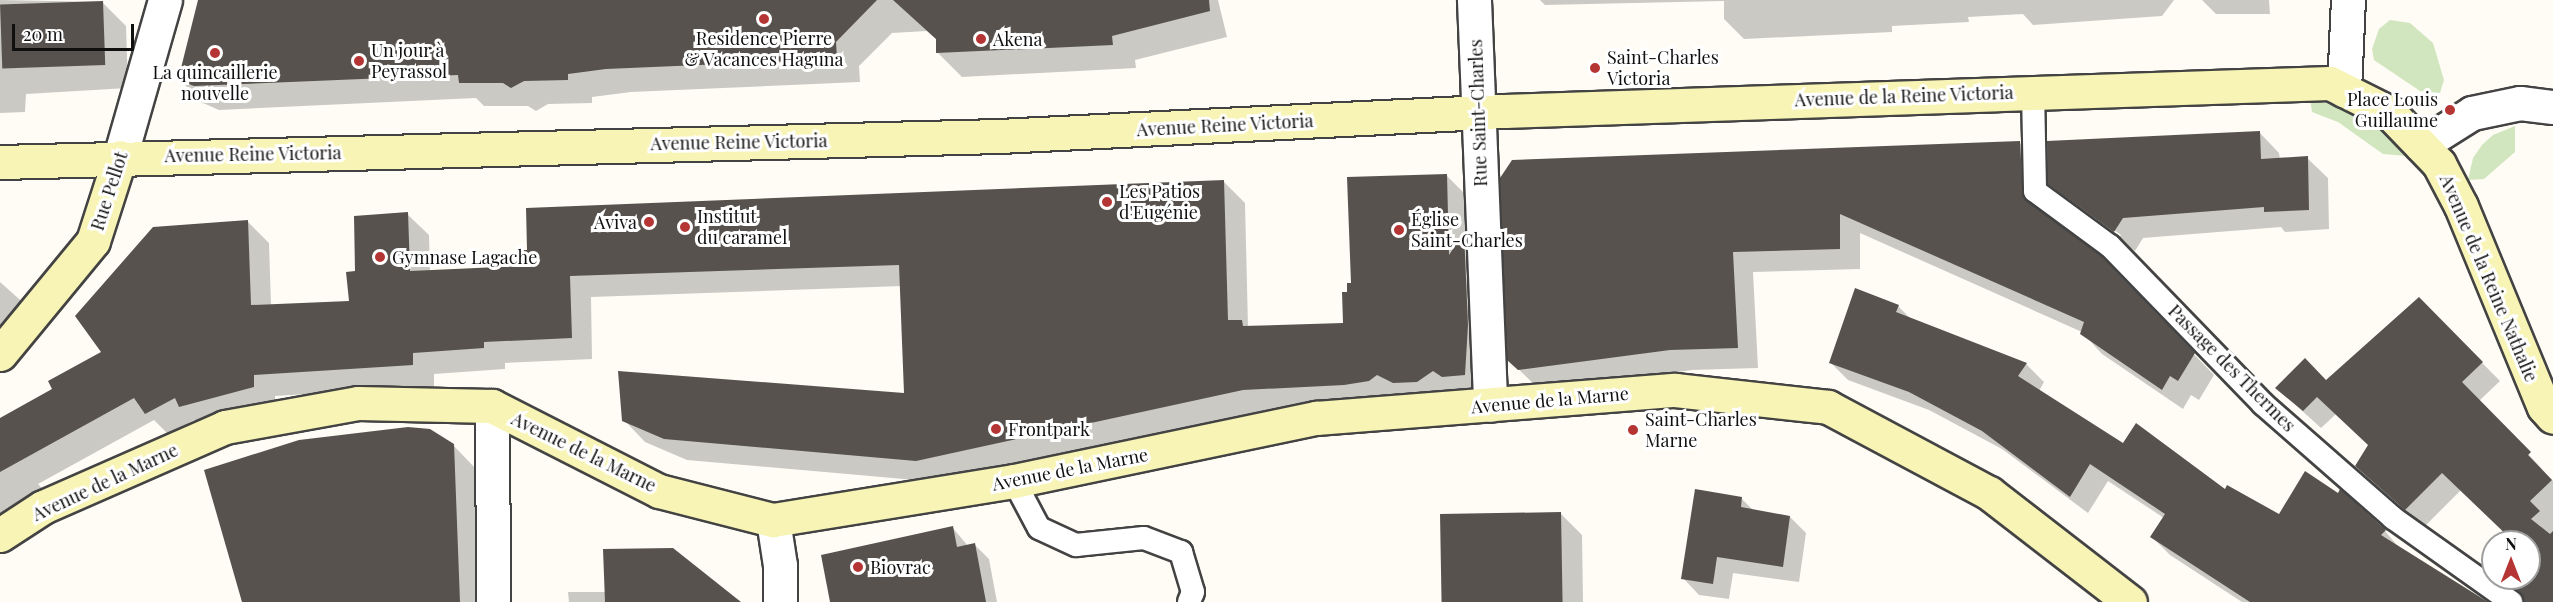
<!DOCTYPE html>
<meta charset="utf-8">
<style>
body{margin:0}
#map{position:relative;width:2553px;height:602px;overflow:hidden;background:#fefcf4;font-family:"Playfair Display",serif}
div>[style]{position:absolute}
.green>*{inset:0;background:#d1e6bf}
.shadow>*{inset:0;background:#0003}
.building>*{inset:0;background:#57524d;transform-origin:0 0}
.roads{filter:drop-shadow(2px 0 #434343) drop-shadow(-2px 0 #434343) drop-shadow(0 2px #434343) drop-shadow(0 -2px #434343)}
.lane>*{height:22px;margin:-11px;padding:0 11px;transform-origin:11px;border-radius:11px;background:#fff}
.street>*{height:33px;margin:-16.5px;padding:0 16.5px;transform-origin:16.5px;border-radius:16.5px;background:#fff}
.secondary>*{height:33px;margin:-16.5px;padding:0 16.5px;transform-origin:16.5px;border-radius:16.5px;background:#f8f4b5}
.dots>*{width:16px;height:16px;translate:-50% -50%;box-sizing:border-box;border:3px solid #fff;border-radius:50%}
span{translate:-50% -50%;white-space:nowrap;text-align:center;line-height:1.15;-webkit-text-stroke:6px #fff;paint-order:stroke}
.poi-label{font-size:18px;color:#101010}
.left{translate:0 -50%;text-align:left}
.right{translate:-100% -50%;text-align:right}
.street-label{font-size:18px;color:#101010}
.north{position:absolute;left:2481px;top:530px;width:60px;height:60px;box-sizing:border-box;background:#fff;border:2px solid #9f9f9f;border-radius:50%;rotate:0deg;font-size:16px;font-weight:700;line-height:24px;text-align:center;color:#101010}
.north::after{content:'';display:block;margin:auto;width:21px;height:27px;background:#b43534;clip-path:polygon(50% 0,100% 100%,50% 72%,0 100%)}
.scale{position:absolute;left:12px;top:24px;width:122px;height:27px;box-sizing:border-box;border:3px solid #101010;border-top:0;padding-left:8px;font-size:18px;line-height:21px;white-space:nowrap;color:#101010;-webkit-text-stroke:4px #fff;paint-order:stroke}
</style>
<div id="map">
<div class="green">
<i style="clip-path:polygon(2390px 20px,2410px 23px,2433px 43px,2444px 80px,2440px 93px,2420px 91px,2374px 60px,2372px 49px,2379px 29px)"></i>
<i style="clip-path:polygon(2310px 98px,2355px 113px,2382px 130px,2407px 156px,2383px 154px,2338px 122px,2312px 112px)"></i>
<i style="clip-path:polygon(2515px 126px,2515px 152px,2484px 179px,2468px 180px,2473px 158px,2482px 145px,2493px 135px)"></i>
</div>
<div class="shadow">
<i style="clip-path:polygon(0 0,102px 2px,126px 26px,128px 88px,26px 94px,25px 112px,0 113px)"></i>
<i style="clip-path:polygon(200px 0,1218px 0,1227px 37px,1135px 60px,1136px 68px,962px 77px,938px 53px,937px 40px,927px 31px,892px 33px,859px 66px,860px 82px,631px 92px,592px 97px,592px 103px,548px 104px,536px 111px,528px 106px,484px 106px,476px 98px,219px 110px,203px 103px,179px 79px)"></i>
<i style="clip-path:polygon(1540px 0,2174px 0,2162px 16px,2033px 25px,2023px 14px,1968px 17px,1969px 22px,1892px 26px,1892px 32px,1744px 39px,1724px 19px,1724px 1px,1545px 5px)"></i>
<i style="clip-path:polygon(2202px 0,2269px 0,2270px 14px,2216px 14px)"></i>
<i style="clip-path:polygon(evenodd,2259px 132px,2279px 153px,2280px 160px,2307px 158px,2328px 178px,2329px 229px,2285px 232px,2281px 227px,2143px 238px,2135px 251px,2070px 204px,2050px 183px,2259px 132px,2068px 196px,2121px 235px,2119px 238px,2068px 200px,2068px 196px)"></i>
<i style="clip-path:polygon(2020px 143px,2040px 164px,2043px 214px,2121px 279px,2214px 375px,2199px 400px,2191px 395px,2183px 409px,2102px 354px,2082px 332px,1860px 233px,1860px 269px,1753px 272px,1758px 368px,1692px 370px,1540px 390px,1508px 359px,1513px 161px)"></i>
<i style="clip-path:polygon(1446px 175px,1468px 197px,1486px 395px,1265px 411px,938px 482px,687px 460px,645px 442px,624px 420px,905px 395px,902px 286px,591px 297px,592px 359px,505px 363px,505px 369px,434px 374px,434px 386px,275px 396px,275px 408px,202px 428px,194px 420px,168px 434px,154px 420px,38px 484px,53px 500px,0 532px,0 420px,54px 390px,103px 352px,247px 221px,269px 243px,271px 305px,350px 302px,357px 272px,407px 214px,429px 235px,430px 272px,522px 267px,1224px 182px,1245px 203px,1248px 327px,1345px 324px,1352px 285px)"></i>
<i style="clip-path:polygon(0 282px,37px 315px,0 363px)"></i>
<i style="clip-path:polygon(2419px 299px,2500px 381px,2479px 401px,2553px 481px,2553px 602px,2524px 602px,2507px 581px,2529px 578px,2529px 542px,2515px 542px,2461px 490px,2424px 527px,2356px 466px,2370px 446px,2336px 414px,2321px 428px,2277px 388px,2326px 382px)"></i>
<i style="clip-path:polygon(1898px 306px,1912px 320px,2026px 364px,2044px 382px,2039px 391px,2124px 445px,2280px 516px,2385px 531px,2401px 550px,2483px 602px,2242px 602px,2170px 555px,2152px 537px,2164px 518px,2108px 481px,2088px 513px,2002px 449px,1929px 410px,1848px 380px,1830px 362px)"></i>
<i style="clip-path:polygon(453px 445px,477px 470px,483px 602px,244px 602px)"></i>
<i style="clip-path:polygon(1742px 499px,1754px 511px,1790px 517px,1806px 533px,1799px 582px,1733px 573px,1729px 599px,1699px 595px,1683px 578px)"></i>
<i style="clip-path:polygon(1561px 514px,1582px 535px,1583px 602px,1444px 602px)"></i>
<i style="clip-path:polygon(952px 527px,968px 546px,975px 545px,989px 559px,997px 602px,831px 602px)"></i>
<i style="clip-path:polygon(568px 592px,606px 592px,738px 602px,569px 602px)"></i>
</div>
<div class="building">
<i style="clip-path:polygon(198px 0,877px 0,836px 42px,837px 59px,606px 69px,568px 74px,568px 80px,524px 81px,511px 88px,503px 83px,459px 83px,458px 75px,194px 86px,178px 80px)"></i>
<i style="clip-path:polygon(893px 0,1209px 0,1210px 11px,1112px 36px,1113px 45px,936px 53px,936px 39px)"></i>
<i style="left:103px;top:1px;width:64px;height:103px;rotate:88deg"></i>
<i style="clip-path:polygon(2260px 131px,2261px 159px,2308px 156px,2309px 210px,2264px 212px,2264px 207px,2123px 218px,2114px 232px,2048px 184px,2047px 141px)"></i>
<i style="clip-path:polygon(2020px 141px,2023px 198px,2101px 256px,2195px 353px,2178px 381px,2170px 376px,2162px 390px,2080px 334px,2084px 322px,1840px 214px,1840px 249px,1733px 252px,1738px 348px,1670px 350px,1518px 370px,1507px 360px,1500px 178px,1512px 160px)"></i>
<i style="clip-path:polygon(1447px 174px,1449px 255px,1464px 232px,1468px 325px,1465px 375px,1442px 377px,1433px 371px,1417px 382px,1393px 383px,1377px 375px,1369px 381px,1344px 385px,1243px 390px,916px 461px,664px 439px,622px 421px,618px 371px,904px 393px,899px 265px,570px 276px,572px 338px,484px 342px,484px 348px,413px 353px,413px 365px,254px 375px,254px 387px,179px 407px,175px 398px,145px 414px,134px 398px,0 472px,0 418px,52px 389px,48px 381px,101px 352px,75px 316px,153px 227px,248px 220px,251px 305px,349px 301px,346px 272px,355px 271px,354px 216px,408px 212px,410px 271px,520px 266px,520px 250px,527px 250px,526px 208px,1224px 180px,1228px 320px,1242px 320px,1243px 326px,1343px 323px,1342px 292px,1347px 292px,1347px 283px,1351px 283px,1347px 177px)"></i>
<i style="clip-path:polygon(1855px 288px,1899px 305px,1896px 312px,2027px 363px,2018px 376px,2123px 443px,2136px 423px,2225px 489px,2227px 485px,2279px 514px,2305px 471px,2338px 493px,2340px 489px,2386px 530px,2381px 535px,2488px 602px,2250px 602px,2150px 537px,2165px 514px,2090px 464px,2070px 497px,1982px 431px,1909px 392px,1829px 363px)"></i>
<i style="clip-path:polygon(2419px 297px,2483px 362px,2462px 382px,2531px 452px,2528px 455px,2552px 480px,2530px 501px,2540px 511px,2531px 519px,2550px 534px,2553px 531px,2553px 602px,2524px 602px,2519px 591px,2504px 581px,2529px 578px,2529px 542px,2514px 542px,2442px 473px,2405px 510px,2355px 466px,2368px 445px,2317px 397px,2303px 411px,2275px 388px,2305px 358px,2326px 380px)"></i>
<i style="clip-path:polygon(408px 427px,430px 429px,454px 444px,460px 602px,242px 602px,204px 470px,299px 440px)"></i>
<i style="clip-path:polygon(1695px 489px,1742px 497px,1741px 507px,1790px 516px,1783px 567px,1717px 557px,1713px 584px,1681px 579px)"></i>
<i style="left:1561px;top:512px;width:90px;height:121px;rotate:89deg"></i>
<i style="clip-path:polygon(953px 526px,957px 547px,975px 543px,986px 602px,830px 602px,821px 555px)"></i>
<i style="clip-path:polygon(673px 548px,741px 602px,605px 602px,603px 549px)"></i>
</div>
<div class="roads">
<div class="lane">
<i style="left:2033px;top:92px;width:99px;rotate:88.8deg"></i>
<i style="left:2035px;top:191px;width:93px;rotate:36.3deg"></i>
<i style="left:2110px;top:246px;width:220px;rotate:45.9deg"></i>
<i style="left:2263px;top:404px;width:173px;rotate:41.2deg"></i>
<i style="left:2393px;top:518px;width:145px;rotate:35.4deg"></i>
<i style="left:1014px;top:481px;width:53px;rotate:62deg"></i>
<i style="left:1039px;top:528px;width:41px;rotate:24.7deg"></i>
<i style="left:1076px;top:545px;width:68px;rotate:-5.9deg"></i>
<i style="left:1144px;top:538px;width:40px;rotate:21deg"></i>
<i style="left:1181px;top:552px;width:42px;rotate:73.3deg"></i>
<i style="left:1193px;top:592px;width:11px;rotate:112deg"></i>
</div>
<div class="street">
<i style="left:1474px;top:0;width:405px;rotate:87.7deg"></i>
<i style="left:2344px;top:90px;width:90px;rotate:-87.5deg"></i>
<i style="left:2421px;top:145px;width:60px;rotate:-32.1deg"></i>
<i style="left:2472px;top:113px;width:49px;rotate:-11.8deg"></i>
<i style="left:2520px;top:103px;width:33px;rotate:7deg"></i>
<i style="left:120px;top:157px;width:163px;rotate:-74deg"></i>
<i style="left:492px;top:406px;width:196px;rotate:89.7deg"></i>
<i style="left:773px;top:520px;width:46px;rotate:81.2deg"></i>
<i style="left:780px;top:565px;width:37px;rotate:90deg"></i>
</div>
<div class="secondary">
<i style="left:0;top:162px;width:999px;rotate:-1.49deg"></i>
<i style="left:999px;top:136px;width:506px;rotate:-2.83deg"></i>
<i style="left:1504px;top:111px;width:826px;rotate:-1.94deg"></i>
<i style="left:2330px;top:83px;width:67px;rotate:26.6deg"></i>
<i style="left:2390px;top:113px;width:71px;rotate:46.1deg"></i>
<i style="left:2439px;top:164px;width:47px;rotate:62.4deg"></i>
<i style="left:2461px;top:206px;width:217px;rotate:67.6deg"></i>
<i style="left:2544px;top:407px;width:13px;rotate:48deg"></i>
<i style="left:0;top:354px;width:146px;rotate:-50.5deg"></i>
<i style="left:93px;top:241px;width:88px;rotate:-72.2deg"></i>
<i style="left:0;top:535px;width:51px;rotate:-33.1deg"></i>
<i style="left:43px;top:507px;width:199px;rotate:-23.7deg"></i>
<i style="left:225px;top:427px;width:135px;rotate:-10.2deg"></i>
<i style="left:358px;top:403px;width:134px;rotate:1.3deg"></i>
<i style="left:492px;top:406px;width:187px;rotate:27deg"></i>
<i style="left:659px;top:491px;width:118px;rotate:14.3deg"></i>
<i style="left:773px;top:520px;width:244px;rotate:-9.2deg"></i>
<i style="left:1014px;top:481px;width:309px;rotate:-11.8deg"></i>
<i style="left:1316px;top:418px;width:360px;rotate:-4.5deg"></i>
<i style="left:1675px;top:390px;width:154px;rotate:6.3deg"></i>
<i style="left:1828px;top:407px;width:183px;rotate:28.1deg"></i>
<i style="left:1989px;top:493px;width:178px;rotate:37.7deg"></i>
</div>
</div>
<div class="dots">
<i style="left:764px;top:19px;background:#b43534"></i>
<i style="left:981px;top:39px;background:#b43534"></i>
<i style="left:215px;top:53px;background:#b43534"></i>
<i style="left:359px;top:61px;background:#b43534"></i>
<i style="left:1595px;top:68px;background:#b43534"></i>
<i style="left:2450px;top:110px;background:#b43534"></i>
<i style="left:1107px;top:202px;background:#b43534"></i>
<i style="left:649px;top:222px;background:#b43534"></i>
<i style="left:685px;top:227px;background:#b43534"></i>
<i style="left:1399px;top:230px;background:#b43534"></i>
<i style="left:380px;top:257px;background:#b43534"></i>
<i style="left:996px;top:429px;background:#b43534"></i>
<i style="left:1633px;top:430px;background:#b43534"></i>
<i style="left:858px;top:567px;background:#b43534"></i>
</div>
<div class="poi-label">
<span style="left:764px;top:49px">Residence Pierre<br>&amp; Vacances Haguna</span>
<span class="left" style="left:993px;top:39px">Akena</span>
<span class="left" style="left:371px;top:61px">Un jour à<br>Peyrassol</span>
<span class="left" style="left:1607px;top:68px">Saint-Charles<br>Victoria</span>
<span style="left:215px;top:83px">La quincaillerie<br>nouvelle</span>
<span class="right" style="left:2438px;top:110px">Place Louis<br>Guillaume</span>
<span class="left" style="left:1119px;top:202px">Les Patios<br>d'Eugénie</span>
<span class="left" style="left:697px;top:227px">Institut<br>du caramel</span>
<span class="left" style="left:1411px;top:230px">Église<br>Saint-Charles</span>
<span class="right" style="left:637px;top:222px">Aviva</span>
<span class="left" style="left:392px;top:257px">Gymnase Lagache</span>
<span class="left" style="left:1645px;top:430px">Saint-Charles<br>Marne</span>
<span class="left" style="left:1008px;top:429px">Frontpark</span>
<span class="left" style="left:870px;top:567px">Biovrac</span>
</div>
<div class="street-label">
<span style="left:1904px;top:96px;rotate:-2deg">Avenue de la Reine Victoria</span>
<span style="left:1478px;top:113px;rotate:-92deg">Rue Saint-Charles</span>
<span style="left:1225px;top:125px;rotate:-3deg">Avenue Reine Victoria</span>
<span style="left:739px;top:142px;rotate:-1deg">Avenue Reine Victoria</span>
<span style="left:253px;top:154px;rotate:-1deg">Avenue Reine Victoria</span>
<span style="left:109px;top:191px;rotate:-72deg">Rue Pellot</span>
<span style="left:2489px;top:278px;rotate:67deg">Avenue de la Reine Nathalie</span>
<span style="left:2232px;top:368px;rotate:45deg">Passage des Thermes</span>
<span style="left:1550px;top:400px;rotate:-5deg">Avenue de la Marne</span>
<span style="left:584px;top:452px;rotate:26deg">Avenue de la Marne</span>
<span style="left:1070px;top:469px;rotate:-11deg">Avenue de la Marne</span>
<span style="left:105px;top:482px;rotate:-25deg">Avenue de la Marne</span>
</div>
<div class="north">N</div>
<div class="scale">20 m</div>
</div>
